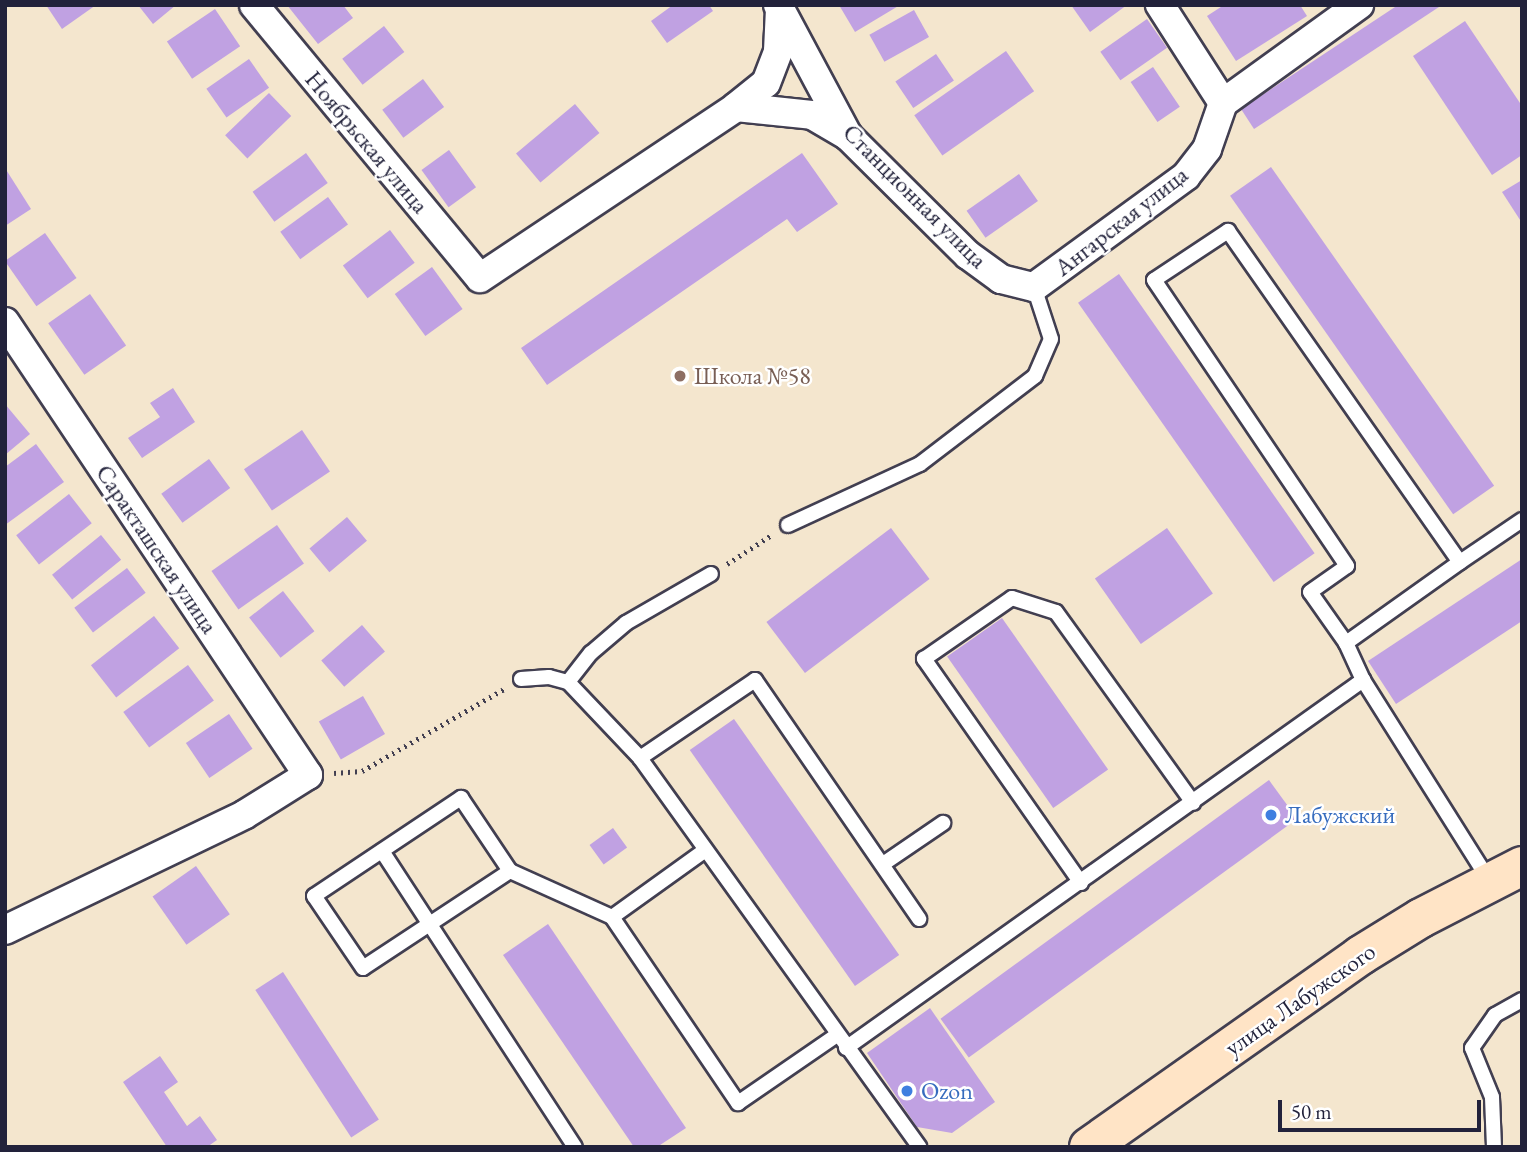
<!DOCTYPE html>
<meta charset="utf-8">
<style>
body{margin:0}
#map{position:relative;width:1527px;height:1152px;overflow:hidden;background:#f4e6ce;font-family:"EB Garamond",serif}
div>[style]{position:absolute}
.building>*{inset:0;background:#c0a1e2;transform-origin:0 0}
.path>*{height:4.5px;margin-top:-2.25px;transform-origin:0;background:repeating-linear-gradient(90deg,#423f51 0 2px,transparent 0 7px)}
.roads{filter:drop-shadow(2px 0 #423f51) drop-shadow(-2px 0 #423f51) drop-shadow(0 2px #423f51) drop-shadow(0 -2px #423f51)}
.lane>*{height:14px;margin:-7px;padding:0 7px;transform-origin:7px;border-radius:7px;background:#fff}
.street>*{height:28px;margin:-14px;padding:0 14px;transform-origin:14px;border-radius:14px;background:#fff}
.secondary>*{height:38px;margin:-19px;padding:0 19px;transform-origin:19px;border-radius:19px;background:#ffe4c6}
.dots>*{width:19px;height:19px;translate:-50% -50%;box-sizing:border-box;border:4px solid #fff;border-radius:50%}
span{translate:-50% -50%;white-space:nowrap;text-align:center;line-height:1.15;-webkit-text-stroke:5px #fff;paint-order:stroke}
.street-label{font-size:24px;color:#22223b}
.education-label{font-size:24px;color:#785e54}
.left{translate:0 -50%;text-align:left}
.shop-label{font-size:24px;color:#366cbe}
.frame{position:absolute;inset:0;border:7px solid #22223b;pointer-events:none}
.scale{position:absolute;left:1278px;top:1100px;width:203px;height:32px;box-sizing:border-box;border:4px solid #22223b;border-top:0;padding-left:9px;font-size:21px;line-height:24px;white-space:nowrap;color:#22223b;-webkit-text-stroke:5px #fff;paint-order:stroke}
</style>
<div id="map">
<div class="building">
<i style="clip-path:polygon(46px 5px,96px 5px,62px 29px)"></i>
<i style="clip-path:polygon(138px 5px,176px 5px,153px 24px)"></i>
<i style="clip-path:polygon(287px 5px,343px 5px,353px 18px,318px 44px)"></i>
<i style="clip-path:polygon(673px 5px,709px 5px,713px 11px,667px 43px,651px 21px)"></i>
<i style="clip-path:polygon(839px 5px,900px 5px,855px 32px)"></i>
<i style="clip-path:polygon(1071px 5px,1127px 5px,1090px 32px)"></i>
<i style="clip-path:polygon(1224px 5px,1300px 5px,1307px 16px,1236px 61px,1207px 16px)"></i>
<i style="clip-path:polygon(1398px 5px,1442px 5px,1254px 129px,1241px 109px)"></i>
<i style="left:215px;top:9px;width:45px;height:58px;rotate:56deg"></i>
<i style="left:914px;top:10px;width:31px;height:51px;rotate:61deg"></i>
<i style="left:1147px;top:19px;width:35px;height:57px;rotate:55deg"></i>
<i style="clip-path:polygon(1465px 21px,1522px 106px,1522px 155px,1492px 175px,1413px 56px)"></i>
<i style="left:384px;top:26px;width:33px;height:53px;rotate:52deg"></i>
<i style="left:1006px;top:51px;width:49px;height:112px;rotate:55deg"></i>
<i style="left:936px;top:54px;width:32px;height:49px;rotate:56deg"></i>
<i style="left:249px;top:59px;width:35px;height:52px;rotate:55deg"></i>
<i style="left:1153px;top:67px;width:48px;height:27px;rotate:56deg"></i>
<i style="left:423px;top:79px;width:35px;height:51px;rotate:53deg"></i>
<i style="left:269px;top:93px;width:32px;height:61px;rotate:46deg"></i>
<i style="left:575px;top:104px;width:38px;height:77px;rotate:50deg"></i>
<i style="left:449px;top:150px;width:46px;height:34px;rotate:54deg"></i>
<i style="left:306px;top:153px;width:37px;height:66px;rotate:54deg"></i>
<i style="clip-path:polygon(802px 153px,838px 204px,797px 232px,787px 219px,547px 385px,521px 348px)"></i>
<i style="left:1271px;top:167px;width:389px;height:50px;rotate:55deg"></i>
<i style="clip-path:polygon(5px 168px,31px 209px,5px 226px)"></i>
<i style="left:1019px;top:174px;width:33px;height:64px;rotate:55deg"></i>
<i style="clip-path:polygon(1522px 180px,1522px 223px,1502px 192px)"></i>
<i style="left:328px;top:197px;width:34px;height:59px;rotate:54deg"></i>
<i style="left:390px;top:230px;width:41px;height:59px;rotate:53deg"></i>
<i style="left:45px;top:233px;width:55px;height:49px;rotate:55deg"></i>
<i style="left:432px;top:267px;width:52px;height:46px;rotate:54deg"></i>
<i style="left:1119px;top:274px;width:341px;height:50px;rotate:55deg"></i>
<i style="left:90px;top:294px;width:63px;height:51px;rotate:55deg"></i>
<i style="clip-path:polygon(173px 388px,195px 422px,142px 458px,128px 438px,160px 417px,150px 403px)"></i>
<i style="clip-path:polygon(5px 404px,30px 434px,5px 455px)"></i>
<i style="left:302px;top:430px;width:50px;height:70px;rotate:56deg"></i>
<i style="clip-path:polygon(36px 444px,64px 482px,5px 525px,5px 467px)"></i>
<i style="left:209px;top:459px;width:36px;height:59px;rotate:54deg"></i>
<i style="left:69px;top:494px;width:37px;height:67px;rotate:52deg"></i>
<i style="left:347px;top:517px;width:31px;height:49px;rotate:50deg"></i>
<i style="left:277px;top:525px;width:47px;height:80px;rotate:55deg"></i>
<i style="left:891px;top:528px;width:64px;height:156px;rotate:53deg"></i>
<i style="left:1167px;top:528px;width:80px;height:88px;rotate:55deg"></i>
<i style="left:101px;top:535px;width:32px;height:63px;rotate:51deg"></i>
<i style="clip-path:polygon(1522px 559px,1522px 621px,1396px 704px,1368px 661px)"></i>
<i style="left:127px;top:568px;width:31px;height:66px;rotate:53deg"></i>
<i style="left:283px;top:591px;width:51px;height:43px;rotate:52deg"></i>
<i style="left:154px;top:616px;width:41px;height:80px;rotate:52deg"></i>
<i style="left:1002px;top:618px;width:185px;height:67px;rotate:55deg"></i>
<i style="left:362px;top:625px;width:35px;height:54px;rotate:49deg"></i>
<i style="left:188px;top:665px;width:44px;height:80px;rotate:54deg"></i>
<i style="left:363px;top:696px;width:44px;height:51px;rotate:60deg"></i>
<i style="left:229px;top:714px;width:42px;height:52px;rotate:56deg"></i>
<i style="left:734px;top:719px;width:288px;height:54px;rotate:55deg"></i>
<i style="left:1269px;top:780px;width:48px;height:406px;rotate:54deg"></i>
<i style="left:613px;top:828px;width:24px;height:29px;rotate:54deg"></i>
<i style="left:196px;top:866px;width:59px;height:53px;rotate:55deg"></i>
<i style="clip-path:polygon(548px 924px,686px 1128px,657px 1147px,634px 1147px,503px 955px)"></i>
<i style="left:283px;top:972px;width:176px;height:33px;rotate:57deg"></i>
<i style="clip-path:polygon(930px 1008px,995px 1102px,952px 1133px,917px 1127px,867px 1053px)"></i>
<i style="clip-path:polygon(160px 1056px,178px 1082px,164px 1092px,187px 1126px,200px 1116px,217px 1140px,207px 1147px,167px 1147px,123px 1082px)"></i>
</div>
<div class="path">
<i style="left:727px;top:564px;width:55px;rotate:-33.1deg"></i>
<i style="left:334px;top:773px;width:28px;rotate:-4deg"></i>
<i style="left:362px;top:771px;width:166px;rotate:-30deg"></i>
</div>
<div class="roads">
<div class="lane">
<i style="left:788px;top:525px;width:145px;rotate:-24.8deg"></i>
<i style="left:920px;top:464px;width:145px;rotate:-37.4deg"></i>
<i style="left:1035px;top:376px;width:40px;rotate:-66.6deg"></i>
<i style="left:1051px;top:339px;width:55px;rotate:-108.1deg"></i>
<i style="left:1460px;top:562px;width:75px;rotate:-34.1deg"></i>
<i style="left:1346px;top:643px;width:62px;rotate:-125.2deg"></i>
<i style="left:1310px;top:592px;width:45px;rotate:-35.1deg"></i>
<i style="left:1347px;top:566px;width:345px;rotate:-124deg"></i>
<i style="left:1154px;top:280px;width:89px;rotate:-33.5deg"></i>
<i style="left:1228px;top:231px;width:404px;rotate:55deg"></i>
<i style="left:1460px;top:562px;width:140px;rotate:144.6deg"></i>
<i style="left:1346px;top:643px;width:41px;rotate:65.3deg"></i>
<i style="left:521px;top:679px;width:28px;rotate:-4deg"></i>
<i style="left:549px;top:677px;width:20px;rotate:15deg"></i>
<i style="left:568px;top:682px;width:105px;rotate:46.5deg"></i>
<i style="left:640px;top:758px;width:479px;rotate:54.3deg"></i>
<i style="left:568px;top:682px;width:37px;rotate:-52deg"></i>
<i style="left:591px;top:653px;width:46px;rotate:-40.6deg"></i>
<i style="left:626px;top:623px;width:98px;rotate:-30deg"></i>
<i style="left:640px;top:758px;width:139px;rotate:-34.1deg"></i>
<i style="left:755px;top:680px;width:290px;rotate:55.5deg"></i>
<i style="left:382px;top:851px;width:353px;rotate:56.9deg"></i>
<i style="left:704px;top:851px;width:113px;rotate:144.3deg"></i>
<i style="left:612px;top:917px;width:225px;rotate:55.9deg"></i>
<i style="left:738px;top:1103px;width:120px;rotate:-34.5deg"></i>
<i style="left:883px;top:864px;width:73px;rotate:-34.3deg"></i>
<i style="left:510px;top:871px;width:176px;rotate:146.6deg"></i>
<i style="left:363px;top:968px;width:87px;rotate:-124.2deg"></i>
<i style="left:314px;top:896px;width:177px;rotate:-33.7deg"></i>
<i style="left:461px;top:798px;width:88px;rotate:56.1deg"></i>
<i style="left:510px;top:871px;width:112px;rotate:24.3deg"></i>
<i style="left:1081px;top:883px;width:274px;rotate:-125deg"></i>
<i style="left:924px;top:659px;width:107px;rotate:-34.7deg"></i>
<i style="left:1012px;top:598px;width:46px;rotate:17.7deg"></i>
<i style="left:1056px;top:612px;width:235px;rotate:54.3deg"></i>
<i style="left:846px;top:1048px;width:635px;rotate:-35.44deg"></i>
<i style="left:1363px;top:680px;width:236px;rotate:57.8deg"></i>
<i style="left:1494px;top:1147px;width:50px;rotate:-92.3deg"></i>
<i style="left:1492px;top:1097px;width:53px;rotate:-112.2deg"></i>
<i style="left:1472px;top:1048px;width:40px;rotate:-55.1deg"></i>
<i style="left:1495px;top:1015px;width:31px;rotate:-29deg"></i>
</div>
<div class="street">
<i style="left:254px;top:5px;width:354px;rotate:50.4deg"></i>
<i style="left:480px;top:278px;width:308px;rotate:-33.7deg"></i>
<i style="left:736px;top:107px;width:76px;rotate:6deg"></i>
<i style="left:812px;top:115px;width:42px;rotate:30.3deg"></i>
<i style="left:778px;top:5px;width:149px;rotate:61.9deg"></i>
<i style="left:848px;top:136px;width:169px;rotate:44.8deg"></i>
<i style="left:968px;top:255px;width:41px;rotate:36deg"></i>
<i style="left:1001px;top:279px;width:34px;rotate:14deg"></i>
<i style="left:1034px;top:287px;width:188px;rotate:-36.1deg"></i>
<i style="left:1186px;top:176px;width:34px;rotate:-52deg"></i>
<i style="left:1207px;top:149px;width:49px;rotate:-70.8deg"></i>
<i style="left:1223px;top:103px;width:117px;rotate:-122.7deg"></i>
<i style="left:1223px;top:103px;width:168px;rotate:-35.8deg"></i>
<i style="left:736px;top:107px;width:38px;rotate:-39deg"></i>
<i style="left:766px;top:83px;width:34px;rotate:-69deg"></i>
<i style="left:778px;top:51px;width:43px;rotate:-87.3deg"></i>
<i style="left:5px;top:322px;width:545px;rotate:56.22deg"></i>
<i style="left:308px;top:775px;width:75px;rotate:148deg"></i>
<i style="left:244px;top:815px;width:265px;rotate:154.3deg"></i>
</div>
<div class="secondary">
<i style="left:1089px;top:1147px;width:333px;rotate:-35.2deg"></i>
<i style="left:1361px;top:955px;width:70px;rotate:-31.7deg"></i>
<i style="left:1421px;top:918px;width:114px;rotate:-27.2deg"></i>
</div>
</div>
<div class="dots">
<i style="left:680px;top:376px;background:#8d6e63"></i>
<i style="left:1271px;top:815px;background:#3f7fe0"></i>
<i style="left:907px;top:1091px;background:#3f7fe0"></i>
</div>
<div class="street-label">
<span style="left:367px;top:142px;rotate:50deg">Ноябрьская улица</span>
<span style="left:915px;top:196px;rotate:45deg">Станционная улица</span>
<span style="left:1121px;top:221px;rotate:-38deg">Ангарская улица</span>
<span style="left:157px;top:549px;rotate:56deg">Саракташская улица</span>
<span style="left:1300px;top:999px;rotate:-35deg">улица Лабужского</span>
</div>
<div class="education-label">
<span class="left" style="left:694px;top:376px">Школа №58</span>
</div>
<div class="shop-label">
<span class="left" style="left:1285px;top:815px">Лабужский</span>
<span class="left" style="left:921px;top:1091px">Ozon</span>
</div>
<div class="frame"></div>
<div class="scale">50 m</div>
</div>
